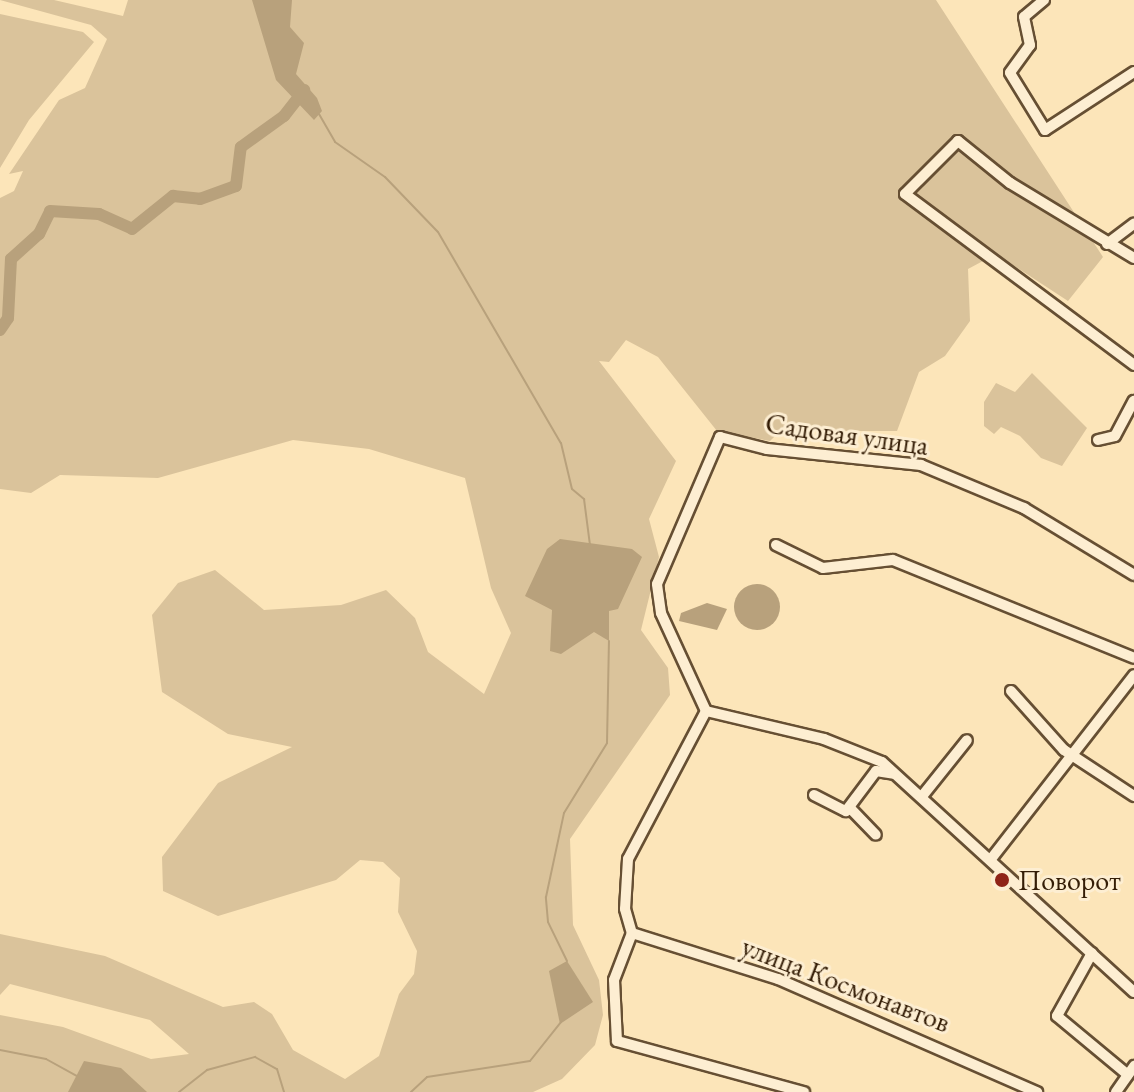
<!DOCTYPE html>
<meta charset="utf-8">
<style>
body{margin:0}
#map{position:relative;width:1134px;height:1092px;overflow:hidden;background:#fce5b9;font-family:"EB Garamond",serif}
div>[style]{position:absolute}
.green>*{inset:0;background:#dac39b}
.water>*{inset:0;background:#b8a17c}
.round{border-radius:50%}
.stream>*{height:2px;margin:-1px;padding:0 1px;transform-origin:1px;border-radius:1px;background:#b8a17c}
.river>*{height:12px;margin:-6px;padding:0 6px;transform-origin:6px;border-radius:6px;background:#b8a17c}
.roads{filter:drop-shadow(2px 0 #664f33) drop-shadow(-2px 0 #664f33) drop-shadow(0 2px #664f33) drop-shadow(0 -2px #664f33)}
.minor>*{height:10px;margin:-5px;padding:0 5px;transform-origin:5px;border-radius:5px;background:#fdeed2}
.dots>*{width:22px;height:22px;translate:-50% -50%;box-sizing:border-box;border:4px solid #fdeed2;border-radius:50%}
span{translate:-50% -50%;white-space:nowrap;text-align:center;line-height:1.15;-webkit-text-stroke:6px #fdeed2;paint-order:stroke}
.street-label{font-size:28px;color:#341d06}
.poi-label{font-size:28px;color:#341d06}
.left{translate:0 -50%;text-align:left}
</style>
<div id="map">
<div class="green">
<i style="clip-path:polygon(0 0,54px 0,123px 16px,128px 0,936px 0,1103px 257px,1068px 301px,996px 254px,968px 269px,970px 321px,945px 356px,919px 372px,897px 431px,780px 431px,770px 441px,717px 431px,658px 357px,626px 340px,609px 362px,599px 361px,676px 461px,649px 519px,659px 557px,641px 630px,668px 668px,670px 695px,570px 839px,573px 925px,599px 980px,603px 1015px,595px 1045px,562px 1079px,533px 1092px,0 1092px,0 1015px,63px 1027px,151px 1059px,189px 1054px,150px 1020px,10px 984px,0 995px,0 934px,105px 956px,223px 1007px,254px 1002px,272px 1014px,293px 1050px,345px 1079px,379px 1056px,399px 994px,414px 974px,417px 951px,398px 912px,400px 878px,383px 862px,360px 860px,336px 880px,218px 916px,163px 891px,162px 857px,218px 783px,292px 747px,228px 734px,162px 692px,152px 615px,178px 583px,215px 570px,264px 610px,341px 605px,386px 590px,415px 618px,428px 652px,484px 694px,511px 633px,491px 588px,465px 478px,369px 449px,293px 440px,158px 478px,60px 475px,31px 493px,0 489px,0 198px,14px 191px,23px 171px,9px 174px,59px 100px,85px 88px,107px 39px,91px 25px)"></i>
<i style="clip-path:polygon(0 14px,83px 32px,94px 42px,29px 120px,0 168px)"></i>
<i style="clip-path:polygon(1032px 373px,1087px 428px,1062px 466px,1041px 458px,1020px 436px,1001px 427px,994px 434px,984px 426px,984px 402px,996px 383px,1015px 392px)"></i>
</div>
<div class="water">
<i style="clip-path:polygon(252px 0,292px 0,290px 27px,304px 43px,296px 74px,317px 98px,322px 111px,314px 120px,276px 80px)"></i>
<i style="clip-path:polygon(560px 539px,632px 549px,642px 557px,618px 609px,609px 611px,609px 641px,594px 632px,561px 654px,550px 651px,552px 610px,525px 596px,547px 549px)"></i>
<i class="round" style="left:734px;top:584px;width:46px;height:46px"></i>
<i style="clip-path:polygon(707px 603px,727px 609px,717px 630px,679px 621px,681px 613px)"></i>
<i style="clip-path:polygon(567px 961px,593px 1002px,560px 1024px,549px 971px)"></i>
<i style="clip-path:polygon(84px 1061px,121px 1068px,147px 1092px,68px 1092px)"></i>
</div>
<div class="stream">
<i style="left:319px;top:114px;width:32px;rotate:60deg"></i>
<i style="left:335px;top:142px;width:61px;rotate:35deg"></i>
<i style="left:385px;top:177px;width:76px;rotate:46.1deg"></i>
<i style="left:438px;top:232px;width:244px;rotate:59.8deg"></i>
<i style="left:561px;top:443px;width:47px;rotate:76.6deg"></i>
<i style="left:572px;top:489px;width:16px;rotate:40deg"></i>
<i style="left:584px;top:499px;width:46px;rotate:82.6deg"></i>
<i style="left:567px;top:961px;width:43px;rotate:-116deg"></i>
<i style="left:548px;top:922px;width:25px;rotate:-95deg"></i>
<i style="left:546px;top:897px;width:86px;rotate:-77.9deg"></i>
<i style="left:564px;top:813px;width:82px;rotate:-58.4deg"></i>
<i style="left:607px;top:743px;width:102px;rotate:-88.9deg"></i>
<i style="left:0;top:1050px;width:47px;rotate:11.1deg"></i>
<i style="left:46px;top:1059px;width:35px;rotate:29deg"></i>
<i style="left:179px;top:1092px;width:36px;rotate:-38deg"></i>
<i style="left:207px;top:1070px;width:50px;rotate:-15.2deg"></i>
<i style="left:255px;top:1057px;width:25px;rotate:29deg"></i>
<i style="left:277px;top:1069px;width:24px;rotate:73deg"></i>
<i style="left:411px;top:1092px;width:22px;rotate:-43deg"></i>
<i style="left:427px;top:1077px;width:104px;rotate:-8.8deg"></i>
<i style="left:530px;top:1061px;width:50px;rotate:-51.5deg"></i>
</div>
<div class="river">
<i style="left:0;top:330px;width:14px;rotate:-56deg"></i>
<i style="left:8px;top:318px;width:59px;rotate:-87.1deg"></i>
<i style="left:11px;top:259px;width:38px;rotate:-42deg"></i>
<i style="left:39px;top:234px;width:25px;rotate:-64deg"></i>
<i style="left:50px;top:211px;width:49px;rotate:3.5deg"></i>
<i style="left:99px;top:214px;width:36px;rotate:24deg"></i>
<i style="left:132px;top:229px;width:53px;rotate:-38.8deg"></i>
<i style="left:173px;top:196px;width:27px;rotate:6deg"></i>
<i style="left:200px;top:199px;width:38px;rotate:-20deg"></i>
<i style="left:236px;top:186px;width:39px;rotate:-83deg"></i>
<i style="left:241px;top:147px;width:53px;rotate:-35.8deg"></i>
<i style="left:284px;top:116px;width:33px;rotate:-52deg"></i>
</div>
<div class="roads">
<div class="minor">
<i style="left:1044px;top:0;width:26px;rotate:140deg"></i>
<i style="left:1024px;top:17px;width:29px;rotate:78deg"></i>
<i style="left:1030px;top:45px;width:34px;rotate:126deg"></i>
<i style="left:1010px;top:73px;width:67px;rotate:58.4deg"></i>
<i style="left:1045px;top:130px;width:106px;rotate:-33.1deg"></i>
<i style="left:1107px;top:244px;width:34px;rotate:-37deg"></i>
<i style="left:1134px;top:258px;width:145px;rotate:-148.8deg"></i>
<i style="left:1010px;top:183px;width:67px;rotate:-141.1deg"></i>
<i style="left:958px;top:141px;width:75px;rotate:135deg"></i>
<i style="left:905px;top:194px;width:286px;rotate:36.7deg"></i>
<i style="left:1098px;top:440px;width:17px;rotate:-13deg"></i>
<i style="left:1115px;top:436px;width:40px;rotate:-62deg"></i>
<i style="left:776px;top:545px;width:52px;rotate:26.1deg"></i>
<i style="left:823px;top:568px;width:70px;rotate:-6.5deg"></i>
<i style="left:893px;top:560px;width:260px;rotate:22.1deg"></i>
<i style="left:1011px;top:691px;width:79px;rotate:48.1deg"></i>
<i style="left:1064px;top:750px;width:84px;rotate:33.3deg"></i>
<i style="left:706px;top:711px;width:108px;rotate:-114.7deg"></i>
<i style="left:661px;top:613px;width:29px;rotate:-98deg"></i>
<i style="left:657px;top:584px;width:160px;rotate:-66.8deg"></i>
<i style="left:720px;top:437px;width:49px;rotate:14.3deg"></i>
<i style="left:767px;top:449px;width:155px;rotate:5.9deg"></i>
<i style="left:921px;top:465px;width:112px;rotate:22.7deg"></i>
<i style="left:1024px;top:508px;width:129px;rotate:31.3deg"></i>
<i style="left:706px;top:711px;width:167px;rotate:117.8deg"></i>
<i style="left:628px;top:859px;width:50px;rotate:93.4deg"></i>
<i style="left:625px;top:909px;width:25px;rotate:74deg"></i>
<i style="left:632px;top:933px;width:50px;rotate:111deg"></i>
<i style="left:614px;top:980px;width:61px;rotate:87.2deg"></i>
<i style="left:617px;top:1041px;width:194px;rotate:15.3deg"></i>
<i style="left:706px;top:711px;width:121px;rotate:13.3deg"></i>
<i style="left:824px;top:739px;width:62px;rotate:21.6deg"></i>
<i style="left:882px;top:762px;width:341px;rotate:42.4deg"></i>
<i style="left:814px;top:795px;width:36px;rotate:27deg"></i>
<i style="left:846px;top:811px;width:50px;rotate:-53.1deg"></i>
<i style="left:876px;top:771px;width:18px;rotate:9deg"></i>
<i style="left:923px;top:795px;width:70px;rotate:-51.3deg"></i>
<i style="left:850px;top:808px;width:37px;rotate:46deg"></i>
<i style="left:991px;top:859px;width:233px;rotate:-52.1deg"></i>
<i style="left:632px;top:933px;width:153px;rotate:17.5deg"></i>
<i style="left:778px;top:979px;width:283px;rotate:23.6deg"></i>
<i style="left:1092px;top:953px;width:72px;rotate:119.1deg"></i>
<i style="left:1057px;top:1016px;width:92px;rotate:39.7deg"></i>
<i style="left:1116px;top:1092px;width:32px;rotate:-55deg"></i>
</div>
</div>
<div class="dots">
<i style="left:1002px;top:880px;background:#8f2418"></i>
</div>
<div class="street-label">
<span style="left:847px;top:434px;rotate:8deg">Садовая улица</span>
<span style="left:846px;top:984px;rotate:21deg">улица Космонавтов</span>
</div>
<div class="poi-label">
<span class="left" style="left:1018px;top:880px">Поворот</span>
</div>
</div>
